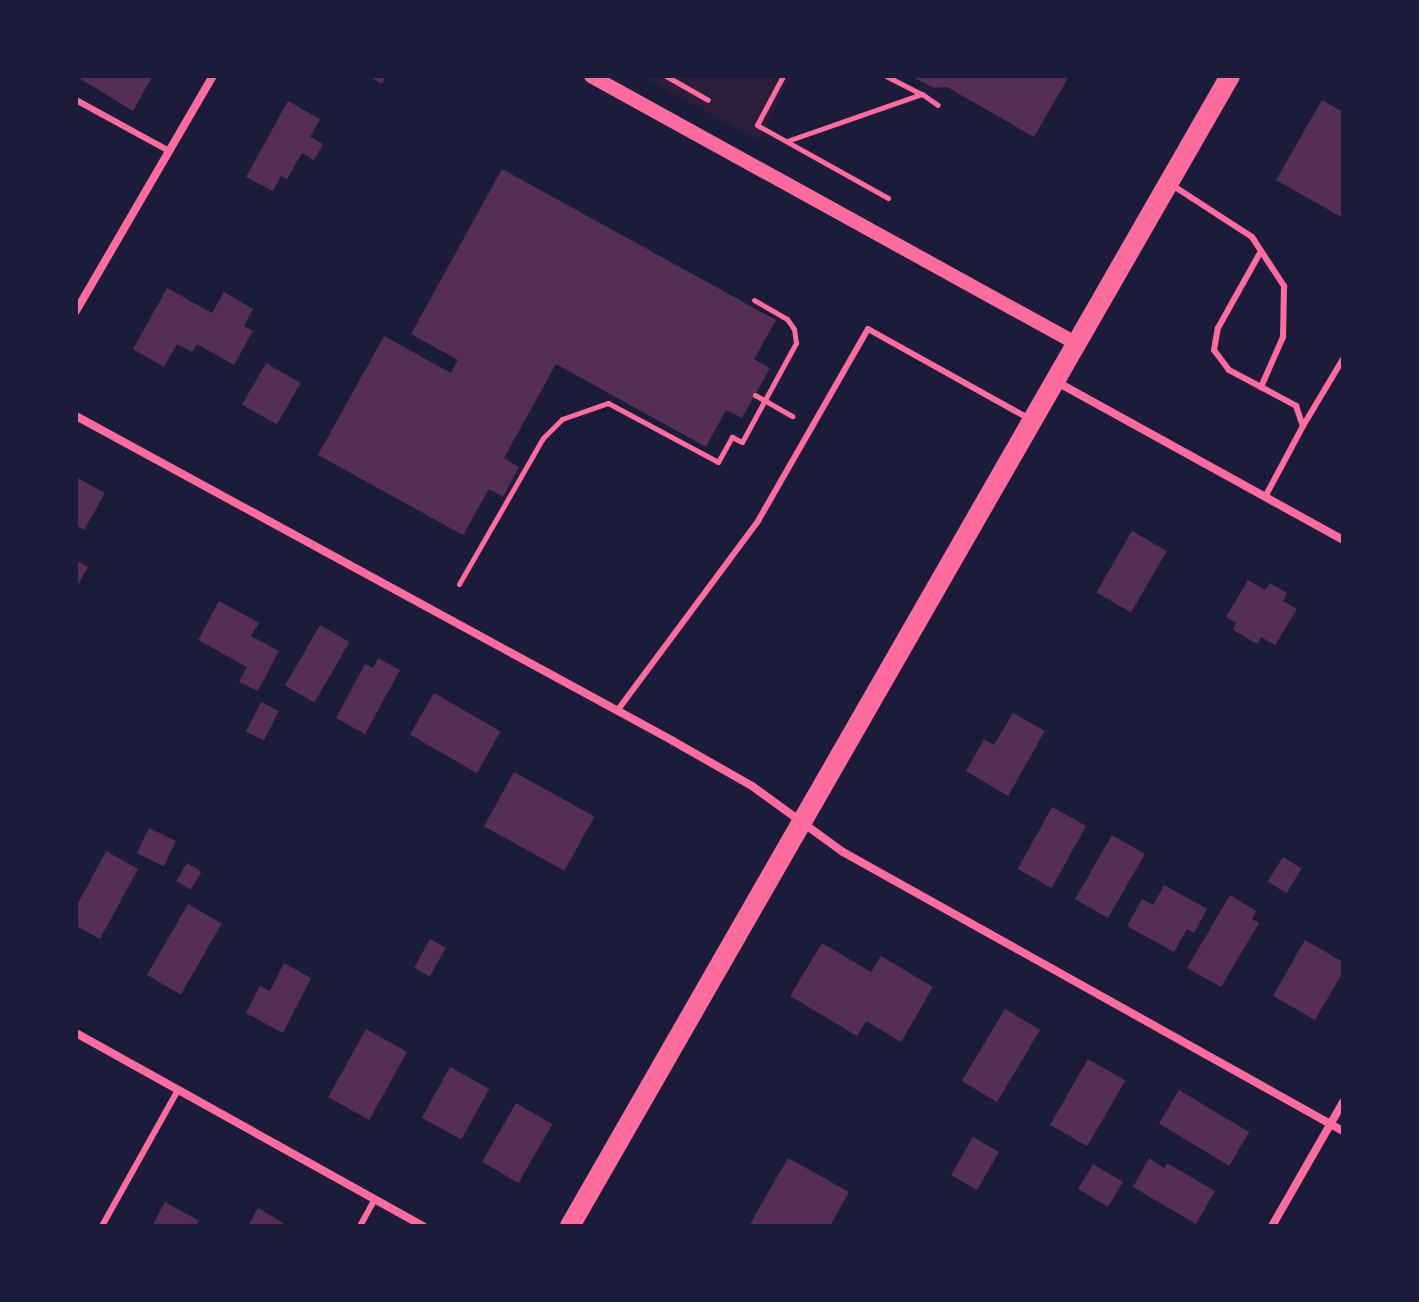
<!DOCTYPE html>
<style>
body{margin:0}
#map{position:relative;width:1419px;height:1302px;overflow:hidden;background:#1b1b3a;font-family:"Libre Baskerville",serif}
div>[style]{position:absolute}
.green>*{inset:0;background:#2a1e3b}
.building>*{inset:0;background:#542f53;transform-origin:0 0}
.path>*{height:5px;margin:-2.5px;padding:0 2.5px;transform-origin:2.5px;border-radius:2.5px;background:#ff6b9d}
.service>*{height:6px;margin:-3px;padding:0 3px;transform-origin:3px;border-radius:3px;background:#ff6b9d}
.minor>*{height:8px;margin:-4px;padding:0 4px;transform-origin:4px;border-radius:4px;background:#ff6b9d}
.tertiary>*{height:14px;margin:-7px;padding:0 7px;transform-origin:7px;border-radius:7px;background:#ff6b9d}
.primary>*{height:20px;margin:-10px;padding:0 10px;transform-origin:10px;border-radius:10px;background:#ff6b9d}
span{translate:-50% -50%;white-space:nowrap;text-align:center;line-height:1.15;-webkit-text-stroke:8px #1b1b3a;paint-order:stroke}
.frame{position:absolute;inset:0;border:78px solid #1b1b3a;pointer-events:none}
</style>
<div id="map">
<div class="green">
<i style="clip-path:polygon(641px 76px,791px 76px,758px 140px)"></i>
</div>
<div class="building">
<i style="clip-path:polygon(76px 76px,150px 76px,152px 77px,133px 111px)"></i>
<i style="clip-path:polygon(368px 76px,386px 76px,382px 84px)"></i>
<i style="clip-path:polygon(911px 76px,1069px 76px,1034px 137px,947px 87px,934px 88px)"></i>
<i style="clip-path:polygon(1322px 100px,1343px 112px,1343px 218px,1276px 180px)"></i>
<i style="clip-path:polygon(288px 101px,320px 119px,310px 137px,323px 144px,314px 160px,302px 153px,287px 179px,281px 176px,273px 191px,246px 177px)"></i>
<i style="clip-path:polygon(502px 169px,776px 320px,754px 359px,770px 368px,742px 418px,726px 410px,706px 447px,556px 364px,504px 458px,519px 467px,503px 497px,489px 489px,463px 535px,318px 455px,384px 336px,451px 373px,458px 360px,411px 334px)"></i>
<i style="clip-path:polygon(167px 288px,212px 313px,224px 292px,253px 309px,244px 326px,253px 331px,234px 365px,197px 344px,192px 352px,177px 344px,164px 367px,133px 349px)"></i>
<i style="left:266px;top:363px;width:40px;height:48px;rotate:30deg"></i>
<i style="clip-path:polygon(76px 477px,105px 493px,84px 530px,76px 525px)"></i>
<i style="left:1132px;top:531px;width:40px;height:71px;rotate:30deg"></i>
<i style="clip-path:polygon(76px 560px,88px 567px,76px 588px)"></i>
<i style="clip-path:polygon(1248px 580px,1265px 590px,1270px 583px,1287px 593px,1283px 601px,1297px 609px,1275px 645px,1261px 637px,1257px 644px,1233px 630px,1236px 623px,1226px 617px)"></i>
<i style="clip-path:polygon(219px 601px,259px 623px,251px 636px,279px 651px,258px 691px,239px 682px,247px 667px,198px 640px)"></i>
<i style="left:320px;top:625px;width:34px;height:70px;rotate:30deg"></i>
<i style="clip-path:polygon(378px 658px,400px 670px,365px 734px,336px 718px,365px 664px,373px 668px)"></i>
<i style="left:434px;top:693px;width:77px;height:48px;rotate:30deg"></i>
<i style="left:261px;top:702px;width:20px;height:33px;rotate:27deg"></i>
<i style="clip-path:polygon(1013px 713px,1045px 731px,1008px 796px,966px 771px,984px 739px,994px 745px)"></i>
<i style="left:514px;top:772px;width:92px;height:62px;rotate:29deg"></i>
<i style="left:1052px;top:807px;width:39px;height:71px;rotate:29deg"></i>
<i style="left:149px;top:828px;width:30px;height:28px;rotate:26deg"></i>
<i style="left:1112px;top:835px;width:38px;height:74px;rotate:30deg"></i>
<i style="clip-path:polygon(106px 851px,138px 869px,100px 939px,76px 926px,76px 907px)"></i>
<i style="left:1283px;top:857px;width:22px;height:29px;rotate:32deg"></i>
<i style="left:187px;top:863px;width:17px;height:21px;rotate:31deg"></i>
<i style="clip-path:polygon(1164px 885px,1207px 909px,1194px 933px,1187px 929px,1174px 952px,1127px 926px,1142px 899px,1153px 905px)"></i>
<i style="clip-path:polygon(1230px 895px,1256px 911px,1252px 919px,1259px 923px,1221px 987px,1187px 968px)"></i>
<i style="left:188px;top:904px;width:39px;height:82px;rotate:30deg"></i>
<i style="left:430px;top:939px;width:18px;height:33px;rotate:29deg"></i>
<i style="clip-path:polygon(1305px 940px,1343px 962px,1343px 972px,1315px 1020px,1273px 996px)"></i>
<i style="clip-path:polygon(822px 943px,871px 972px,881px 956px,933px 987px,901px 1042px,866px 1021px,857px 1036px,790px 996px)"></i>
<i style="clip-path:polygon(284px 963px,311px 978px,283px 1033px,246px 1013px,260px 986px,270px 991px)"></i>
<i style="left:1005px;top:1009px;width:41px;height:84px;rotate:31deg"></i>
<i style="left:366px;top:1029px;width:47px;height:78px;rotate:29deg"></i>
<i style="left:1088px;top:1059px;width:43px;height:76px;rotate:30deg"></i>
<i style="left:450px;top:1067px;width:45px;height:58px;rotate:29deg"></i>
<i style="left:1179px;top:1090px;width:82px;height:39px;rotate:31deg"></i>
<i style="left:516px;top:1103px;width:42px;height:68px;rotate:30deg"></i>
<i style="left:973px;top:1137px;width:30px;height:44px;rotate:30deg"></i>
<i style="clip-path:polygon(788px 1158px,849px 1192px,830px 1226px,749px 1226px)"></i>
<i style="clip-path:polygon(1149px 1158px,1164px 1168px,1167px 1163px,1215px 1191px,1196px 1224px,1133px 1187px)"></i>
<i style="left:1093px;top:1164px;width:35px;height:29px;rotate:31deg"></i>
<i style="clip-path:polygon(165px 1202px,199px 1221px,196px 1226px,152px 1226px)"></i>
<i style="clip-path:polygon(258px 1208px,288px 1226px,248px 1226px)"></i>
</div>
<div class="path">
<i style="left:666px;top:76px;width:48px;rotate:29.7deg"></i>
<i style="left:783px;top:76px;width:55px;rotate:118deg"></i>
<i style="left:757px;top:125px;width:150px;rotate:29.1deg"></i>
<i style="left:886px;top:76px;width:39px;rotate:27deg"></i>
<i style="left:787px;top:141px;width:143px;rotate:-19.2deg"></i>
<i style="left:922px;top:94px;width:19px;rotate:35deg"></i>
<i style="left:755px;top:395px;width:43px;rotate:29.6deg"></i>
<i style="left:459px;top:584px;width:168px;rotate:-60.1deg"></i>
<i style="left:543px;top:438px;width:27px;rotate:-45deg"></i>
<i style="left:562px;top:419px;width:49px;rotate:-19.2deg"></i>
<i style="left:608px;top:403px;width:125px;rotate:28.2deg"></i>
<i style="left:718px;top:462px;width:29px;rotate:-61deg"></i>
<i style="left:732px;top:437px;width:11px;rotate:27deg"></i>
<i style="left:742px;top:442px;width:113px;rotate:-61.4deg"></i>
<i style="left:796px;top:343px;width:14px;rotate:-98deg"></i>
<i style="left:794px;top:329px;width:12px;rotate:-125deg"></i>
<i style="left:787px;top:319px;width:38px;rotate:-150deg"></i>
</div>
<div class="service">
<i style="left:76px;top:100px;width:106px;rotate:28.7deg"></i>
<i style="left:1172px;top:185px;width:95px;rotate:33deg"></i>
<i style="left:1252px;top:237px;width:59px;rotate:56.9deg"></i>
<i style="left:1284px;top:286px;width:51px;rotate:91.1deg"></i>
<i style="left:1283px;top:337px;width:55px;rotate:113.7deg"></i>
<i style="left:1261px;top:387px;width:40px;rotate:28deg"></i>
<i style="left:1296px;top:406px;width:21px;rotate:71deg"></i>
<i style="left:1303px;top:426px;width:81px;rotate:118.2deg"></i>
<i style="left:1261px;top:387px;width:36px;rotate:-152deg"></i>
<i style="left:1229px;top:370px;width:25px;rotate:-127deg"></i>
<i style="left:1214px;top:350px;width:22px;rotate:-80deg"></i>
<i style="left:1218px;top:328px;width:88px;rotate:-60.8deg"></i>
<i style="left:1303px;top:426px;width:78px;rotate:-59.2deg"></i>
<i style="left:617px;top:711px;width:237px;rotate:-53.4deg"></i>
<i style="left:758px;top:521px;width:221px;rotate:-60.2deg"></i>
<i style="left:868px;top:329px;width:185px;rotate:29.1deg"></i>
<i style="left:102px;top:1226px;width:156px;rotate:-60.8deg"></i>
<i style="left:360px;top:1226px;width:31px;rotate:-61deg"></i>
</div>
<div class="minor">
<i style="left:76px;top:311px;width:272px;rotate:-59.8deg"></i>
<i style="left:1057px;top:382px;width:327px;rotate:28.9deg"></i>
<i style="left:76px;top:416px;width:680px;rotate:28.56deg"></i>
<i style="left:673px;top:741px;width:91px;rotate:29.7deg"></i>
<i style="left:752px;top:786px;width:112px;rotate:36deg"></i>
<i style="left:843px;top:852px;width:573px;rotate:29.16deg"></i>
<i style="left:76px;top:1033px;width:397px;rotate:29.1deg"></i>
<i style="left:1272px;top:1226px;width:143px;rotate:-60.2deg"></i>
</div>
<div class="tertiary">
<i style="left:591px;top:76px;width:555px;rotate:28.87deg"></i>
</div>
<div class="primary">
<i style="left:570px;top:1226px;width:1326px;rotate:-60.15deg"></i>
</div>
<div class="frame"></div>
</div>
